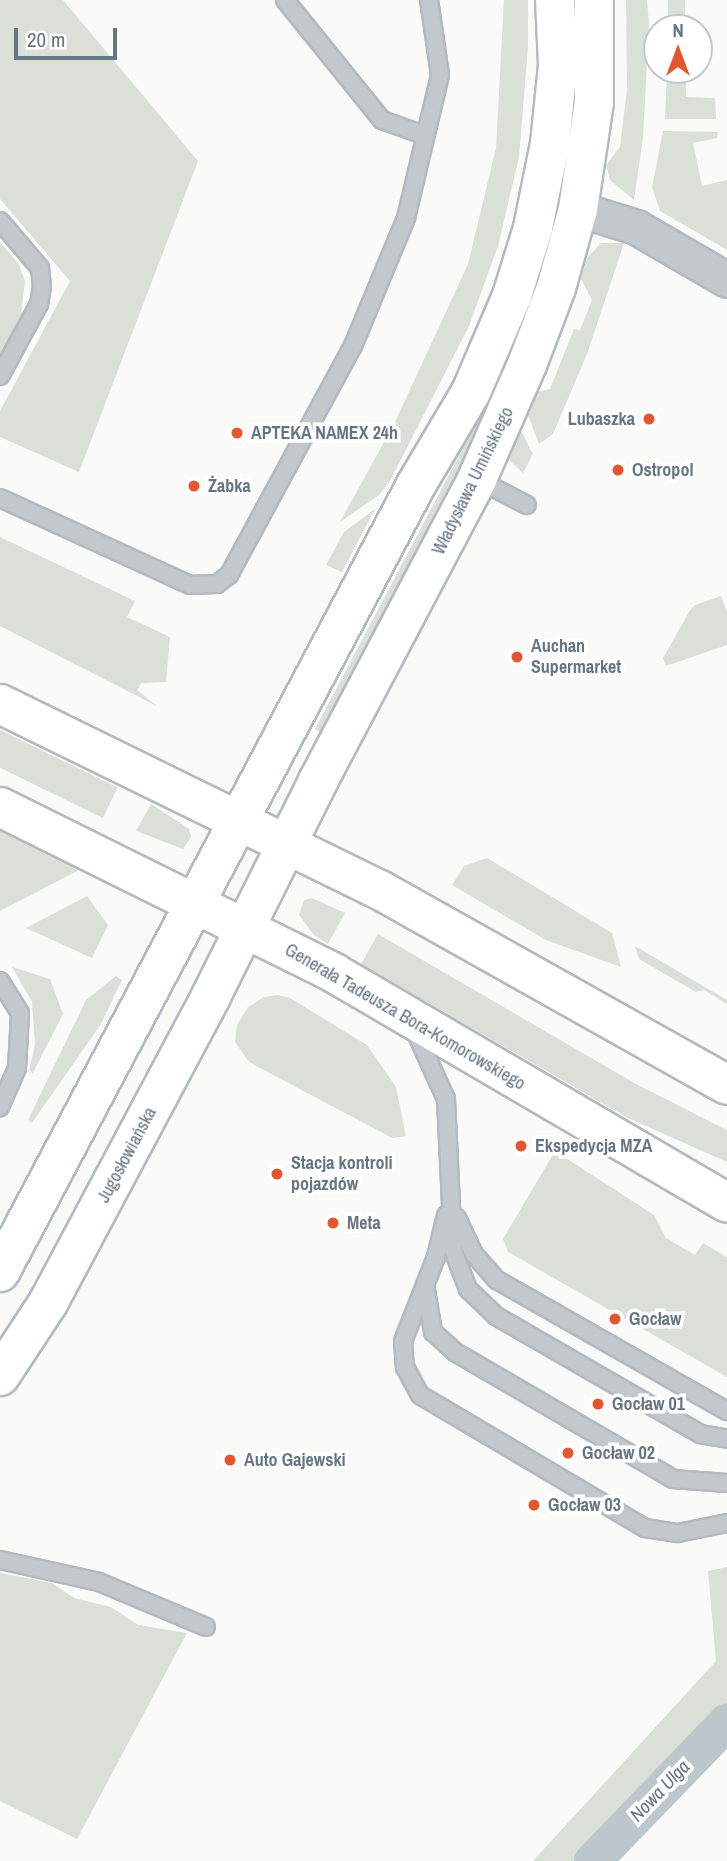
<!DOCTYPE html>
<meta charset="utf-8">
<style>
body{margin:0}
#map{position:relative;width:727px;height:1861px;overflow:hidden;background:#fafaf8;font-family:"Archivo Narrow",sans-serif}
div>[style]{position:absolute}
.green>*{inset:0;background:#dadfd7;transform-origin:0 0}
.canal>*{height:37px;margin:-18.5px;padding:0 18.5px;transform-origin:18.5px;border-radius:18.5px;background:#bbc7cb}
.roads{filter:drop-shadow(2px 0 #b3babf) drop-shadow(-2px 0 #b3babf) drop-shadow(0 2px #b3babf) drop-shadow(0 -2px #b3babf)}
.lane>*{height:16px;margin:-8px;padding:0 8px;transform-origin:8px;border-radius:8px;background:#c3c8cc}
.street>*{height:33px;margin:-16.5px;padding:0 16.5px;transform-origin:16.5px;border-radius:16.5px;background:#c3c8cc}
.secondary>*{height:38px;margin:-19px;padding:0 19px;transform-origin:19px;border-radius:19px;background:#fff}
.dots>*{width:19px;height:19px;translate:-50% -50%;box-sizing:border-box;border:4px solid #fff;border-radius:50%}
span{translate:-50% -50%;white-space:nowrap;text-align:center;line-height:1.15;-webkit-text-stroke:7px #fff;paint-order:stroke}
.poi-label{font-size:18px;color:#657683;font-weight:700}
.right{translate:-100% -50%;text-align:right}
.left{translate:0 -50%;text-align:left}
.street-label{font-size:18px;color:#657683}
.water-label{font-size:19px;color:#60757c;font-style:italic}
.north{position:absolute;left:643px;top:14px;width:70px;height:70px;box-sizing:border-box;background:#fff;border:2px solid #c1c8cd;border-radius:50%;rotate:0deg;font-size:19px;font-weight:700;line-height:28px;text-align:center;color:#657683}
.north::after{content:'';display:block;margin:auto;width:24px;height:32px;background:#e4572e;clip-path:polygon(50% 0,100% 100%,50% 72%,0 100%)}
.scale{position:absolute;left:14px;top:28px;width:103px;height:32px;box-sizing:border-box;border:4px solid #657683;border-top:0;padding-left:9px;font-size:21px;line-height:24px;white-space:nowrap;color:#657683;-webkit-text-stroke:5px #fff;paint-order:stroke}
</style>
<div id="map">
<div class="green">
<i style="clip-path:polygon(0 0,63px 0,198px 161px,79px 472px,0 437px,0 411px,70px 281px,0 199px)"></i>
<i style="clip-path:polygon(504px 0,528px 0,528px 47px,519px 157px,498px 246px,469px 326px,390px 481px,379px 495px,340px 522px,395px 422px,468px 264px,496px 148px)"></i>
<i style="clip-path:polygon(585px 0,567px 212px,493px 410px,323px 734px,315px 729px,487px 403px,533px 299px,569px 159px)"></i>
<i style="clip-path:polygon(626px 0,647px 0,649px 24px,643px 138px,634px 200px,610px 180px,606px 165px,620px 147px,627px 90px)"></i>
<i style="left:668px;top:0;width:17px;height:28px"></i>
<i style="clip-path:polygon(667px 70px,686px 70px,686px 97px,715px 98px,716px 119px,665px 119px)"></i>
<i style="clip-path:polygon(663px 131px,718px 132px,717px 138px,693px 143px,702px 186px,727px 180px,727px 250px,660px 211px,652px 187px)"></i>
<i style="clip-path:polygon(0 242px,19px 264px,25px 281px,21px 315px,0 356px)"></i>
<i style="clip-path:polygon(601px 243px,624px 243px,587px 354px,553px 434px,539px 444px,526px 410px,533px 393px,550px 389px,574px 329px,580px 330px,592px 300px,581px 279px,587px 258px)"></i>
<i style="clip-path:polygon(520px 429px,533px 454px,523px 473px,511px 462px,507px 448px)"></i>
<i style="clip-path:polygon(375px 509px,342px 572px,326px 565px,344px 532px)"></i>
<i style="clip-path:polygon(0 537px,135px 601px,127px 617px,170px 637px,166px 682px,141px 683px,137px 690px,157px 706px,0 626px)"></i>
<i style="clip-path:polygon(721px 596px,727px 612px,727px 645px,666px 666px,663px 658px,689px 612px,695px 605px)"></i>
<i style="left:0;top:730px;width:131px;height:34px;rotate:26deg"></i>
<i style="clip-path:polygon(151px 804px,189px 829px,191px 837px,183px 849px,136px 831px)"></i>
<i style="clip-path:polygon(0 831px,79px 870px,0 911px)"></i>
<i style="clip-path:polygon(487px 858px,612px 933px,621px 967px,546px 940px,452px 885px,464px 866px)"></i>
<i style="clip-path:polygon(87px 896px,108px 925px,92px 958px,26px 928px)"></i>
<i style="clip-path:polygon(312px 898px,345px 913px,328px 944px,314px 935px,299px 915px,304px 900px)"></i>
<i style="clip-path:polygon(378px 934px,636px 1084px,727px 1130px,727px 1162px,628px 1118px,361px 964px)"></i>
<i style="clip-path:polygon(635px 946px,727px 1000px,727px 1004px,704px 990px,696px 992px,639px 959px)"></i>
<i style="clip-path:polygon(12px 967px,50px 979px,63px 1014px,33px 1073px,29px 1071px,35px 1044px,32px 1002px)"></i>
<i style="clip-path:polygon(116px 976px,122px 980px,101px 1024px,32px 1123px,28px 1120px,86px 1000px)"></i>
<i style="clip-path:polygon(278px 995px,290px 998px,367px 1045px,396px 1087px,406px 1136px,392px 1138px,249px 1062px,235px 1042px,237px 1025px,248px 1007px,264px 997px)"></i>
<i style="clip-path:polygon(555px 1151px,654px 1215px,666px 1238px,695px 1255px,703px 1243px,727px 1257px,727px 1377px,508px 1252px,503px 1239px)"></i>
<i style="clip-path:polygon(727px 1567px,727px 1709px,580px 1861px,533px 1861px,716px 1661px,708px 1571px)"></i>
<i style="clip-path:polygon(0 1573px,52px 1583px,74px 1598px,111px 1607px,138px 1625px,187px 1633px,77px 1839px,0 1801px)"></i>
</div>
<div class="canal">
<i style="left:592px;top:1861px;width:194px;rotate:-46deg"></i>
</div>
<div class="roads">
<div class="lane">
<i style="left:285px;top:0;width:154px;rotate:51.1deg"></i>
<i style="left:382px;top:120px;width:45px;rotate:19.7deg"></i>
<i style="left:0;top:221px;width:62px;rotate:49.6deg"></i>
<i style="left:40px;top:268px;width:18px;rotate:84deg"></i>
<i style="left:42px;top:286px;width:18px;rotate:99deg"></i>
<i style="left:39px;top:304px;width:82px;rotate:118.4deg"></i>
<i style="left:477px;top:479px;width:56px;rotate:27.5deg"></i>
<i style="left:0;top:498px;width:209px;rotate:24.6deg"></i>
<i style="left:190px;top:585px;width:27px;rotate:-2deg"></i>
<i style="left:217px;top:584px;width:15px;rotate:-37deg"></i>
<i style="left:229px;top:575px;width:260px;rotate:-61.6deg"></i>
<i style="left:353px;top:346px;width:139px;rotate:-67.5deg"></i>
<i style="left:406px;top:218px;width:147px;rotate:-76.6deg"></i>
<i style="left:440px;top:75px;width:76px;rotate:-98.3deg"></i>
<i style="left:0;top:981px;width:38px;rotate:58deg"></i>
<i style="left:20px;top:1013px;width:55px;rotate:93.1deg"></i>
<i style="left:17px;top:1068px;width:43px;rotate:113.6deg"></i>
<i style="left:415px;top:1031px;width:75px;rotate:65.5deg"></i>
<i style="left:446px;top:1099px;width:151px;rotate:87.3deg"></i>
<i style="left:453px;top:1250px;width:42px;rotate:69deg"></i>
<i style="left:468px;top:1289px;width:39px;rotate:44deg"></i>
<i style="left:496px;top:1316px;width:236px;rotate:30deg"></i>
<i style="left:700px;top:1434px;width:27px;rotate:10deg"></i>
<i style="left:446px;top:1215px;width:43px;rotate:103.4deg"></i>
<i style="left:436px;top:1257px;width:90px;rotate:111.4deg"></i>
<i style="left:403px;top:1341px;width:26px;rotate:86deg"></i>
<i style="left:405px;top:1367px;width:32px;rotate:62deg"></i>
<i style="left:420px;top:1395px;width:261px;rotate:30.6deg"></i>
<i style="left:645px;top:1528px;width:33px;rotate:9deg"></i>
<i style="left:678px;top:1533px;width:50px;rotate:-11.5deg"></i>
<i style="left:457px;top:1218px;width:40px;rotate:65deg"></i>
<i style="left:474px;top:1254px;width:35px;rotate:49deg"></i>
<i style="left:497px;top:1280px;width:265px;rotate:29.7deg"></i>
<i style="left:426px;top:1290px;width:43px;rotate:80.5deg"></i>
<i style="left:433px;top:1332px;width:30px;rotate:42deg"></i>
<i style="left:455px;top:1352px;width:252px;rotate:30.2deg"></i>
<i style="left:673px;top:1479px;width:54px;rotate:4.2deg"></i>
<i style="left:0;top:1560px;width:101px;rotate:12.5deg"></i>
<i style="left:99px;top:1582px;width:116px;rotate:22.8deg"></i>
</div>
<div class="street">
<i style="left:578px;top:209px;width:61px;rotate:17.2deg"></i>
<i style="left:636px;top:227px;width:105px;rotate:30.2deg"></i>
</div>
<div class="secondary">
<i style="left:0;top:704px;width:423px;rotate:26.1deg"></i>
<i style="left:380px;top:890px;width:398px;rotate:29.3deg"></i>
<i style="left:0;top:807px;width:373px;rotate:26.4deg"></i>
<i style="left:334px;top:973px;width:455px;rotate:30.3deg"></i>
<i style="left:0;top:1272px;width:890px;rotate:-62.14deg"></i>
<i style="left:416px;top:485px;width:108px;rotate:-59.4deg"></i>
<i style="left:471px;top:392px;width:104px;rotate:-66.9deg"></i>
<i style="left:512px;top:296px;width:71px;rotate:-72.8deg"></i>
<i style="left:533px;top:228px;width:86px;rotate:-78.6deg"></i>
<i style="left:550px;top:144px;width:79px;rotate:-84.2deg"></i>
<i style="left:558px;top:65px;width:65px;rotate:-92.6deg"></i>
<i style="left:0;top:1376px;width:87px;rotate:-56.7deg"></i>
<i style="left:48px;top:1303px;width:348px;rotate:-62deg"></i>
<i style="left:211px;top:996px;width:240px;rotate:-63.5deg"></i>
<i style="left:318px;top:781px;width:341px;rotate:-62.2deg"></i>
<i style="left:477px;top:479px;width:128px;rotate:-66.4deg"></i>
<i style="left:528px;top:362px;width:79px;rotate:-69.3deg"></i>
<i style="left:556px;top:288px;width:82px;rotate:-74.4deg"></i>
<i style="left:578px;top:209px;width:108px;rotate:-81.5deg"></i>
<i style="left:594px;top:102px;width:102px;rotate:-90deg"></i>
</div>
</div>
<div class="dots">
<i style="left:649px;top:419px;background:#e4572e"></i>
<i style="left:237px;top:433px;background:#e4572e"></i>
<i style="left:618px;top:470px;background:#e4572e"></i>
<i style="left:194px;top:486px;background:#e4572e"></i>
<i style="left:517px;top:657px;background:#e4572e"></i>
<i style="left:521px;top:1146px;background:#e4572e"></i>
<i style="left:277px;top:1174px;background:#e4572e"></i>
<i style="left:333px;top:1223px;background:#e4572e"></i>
<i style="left:615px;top:1319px;background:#e4572e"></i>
<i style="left:598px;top:1404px;background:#e4572e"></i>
<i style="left:568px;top:1453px;background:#e4572e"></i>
<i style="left:230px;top:1460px;background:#e4572e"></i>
<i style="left:534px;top:1505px;background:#e4572e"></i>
</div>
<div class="poi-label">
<span class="right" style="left:635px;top:419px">Lubaszka</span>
<span class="left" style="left:251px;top:433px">APTEKA NAMEX 24h</span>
<span class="left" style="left:632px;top:470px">Ostropol</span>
<span class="left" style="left:208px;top:486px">Żabka</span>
<span class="left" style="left:531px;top:657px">Auchan<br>Supermarket</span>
<span class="left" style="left:535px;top:1146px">Ekspedycja MZA</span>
<span class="left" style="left:291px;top:1174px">Stacja kontroli<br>pojazdów</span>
<span class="left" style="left:347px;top:1223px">Meta</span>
<span class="left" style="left:629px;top:1319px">Gocław</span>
<span class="left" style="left:612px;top:1404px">Gocław 01</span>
<span class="left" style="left:582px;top:1453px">Gocław 02</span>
<span class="left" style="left:244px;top:1460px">Auto Gajewski</span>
<span class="left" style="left:548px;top:1505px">Gocław 03</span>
</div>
<div class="street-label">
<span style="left:473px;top:481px;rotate:-64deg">Władysława Umińskiego</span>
<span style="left:405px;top:1017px;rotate:30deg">Generała Tadeusza Bora-Komorowskiego</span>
<span style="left:127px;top:1155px;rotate:-62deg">Jugosłowiańska</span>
</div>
<div class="water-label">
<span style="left:660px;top:1791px;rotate:-46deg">Nowa Ulga</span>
</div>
<div class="north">N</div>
<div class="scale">20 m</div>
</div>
